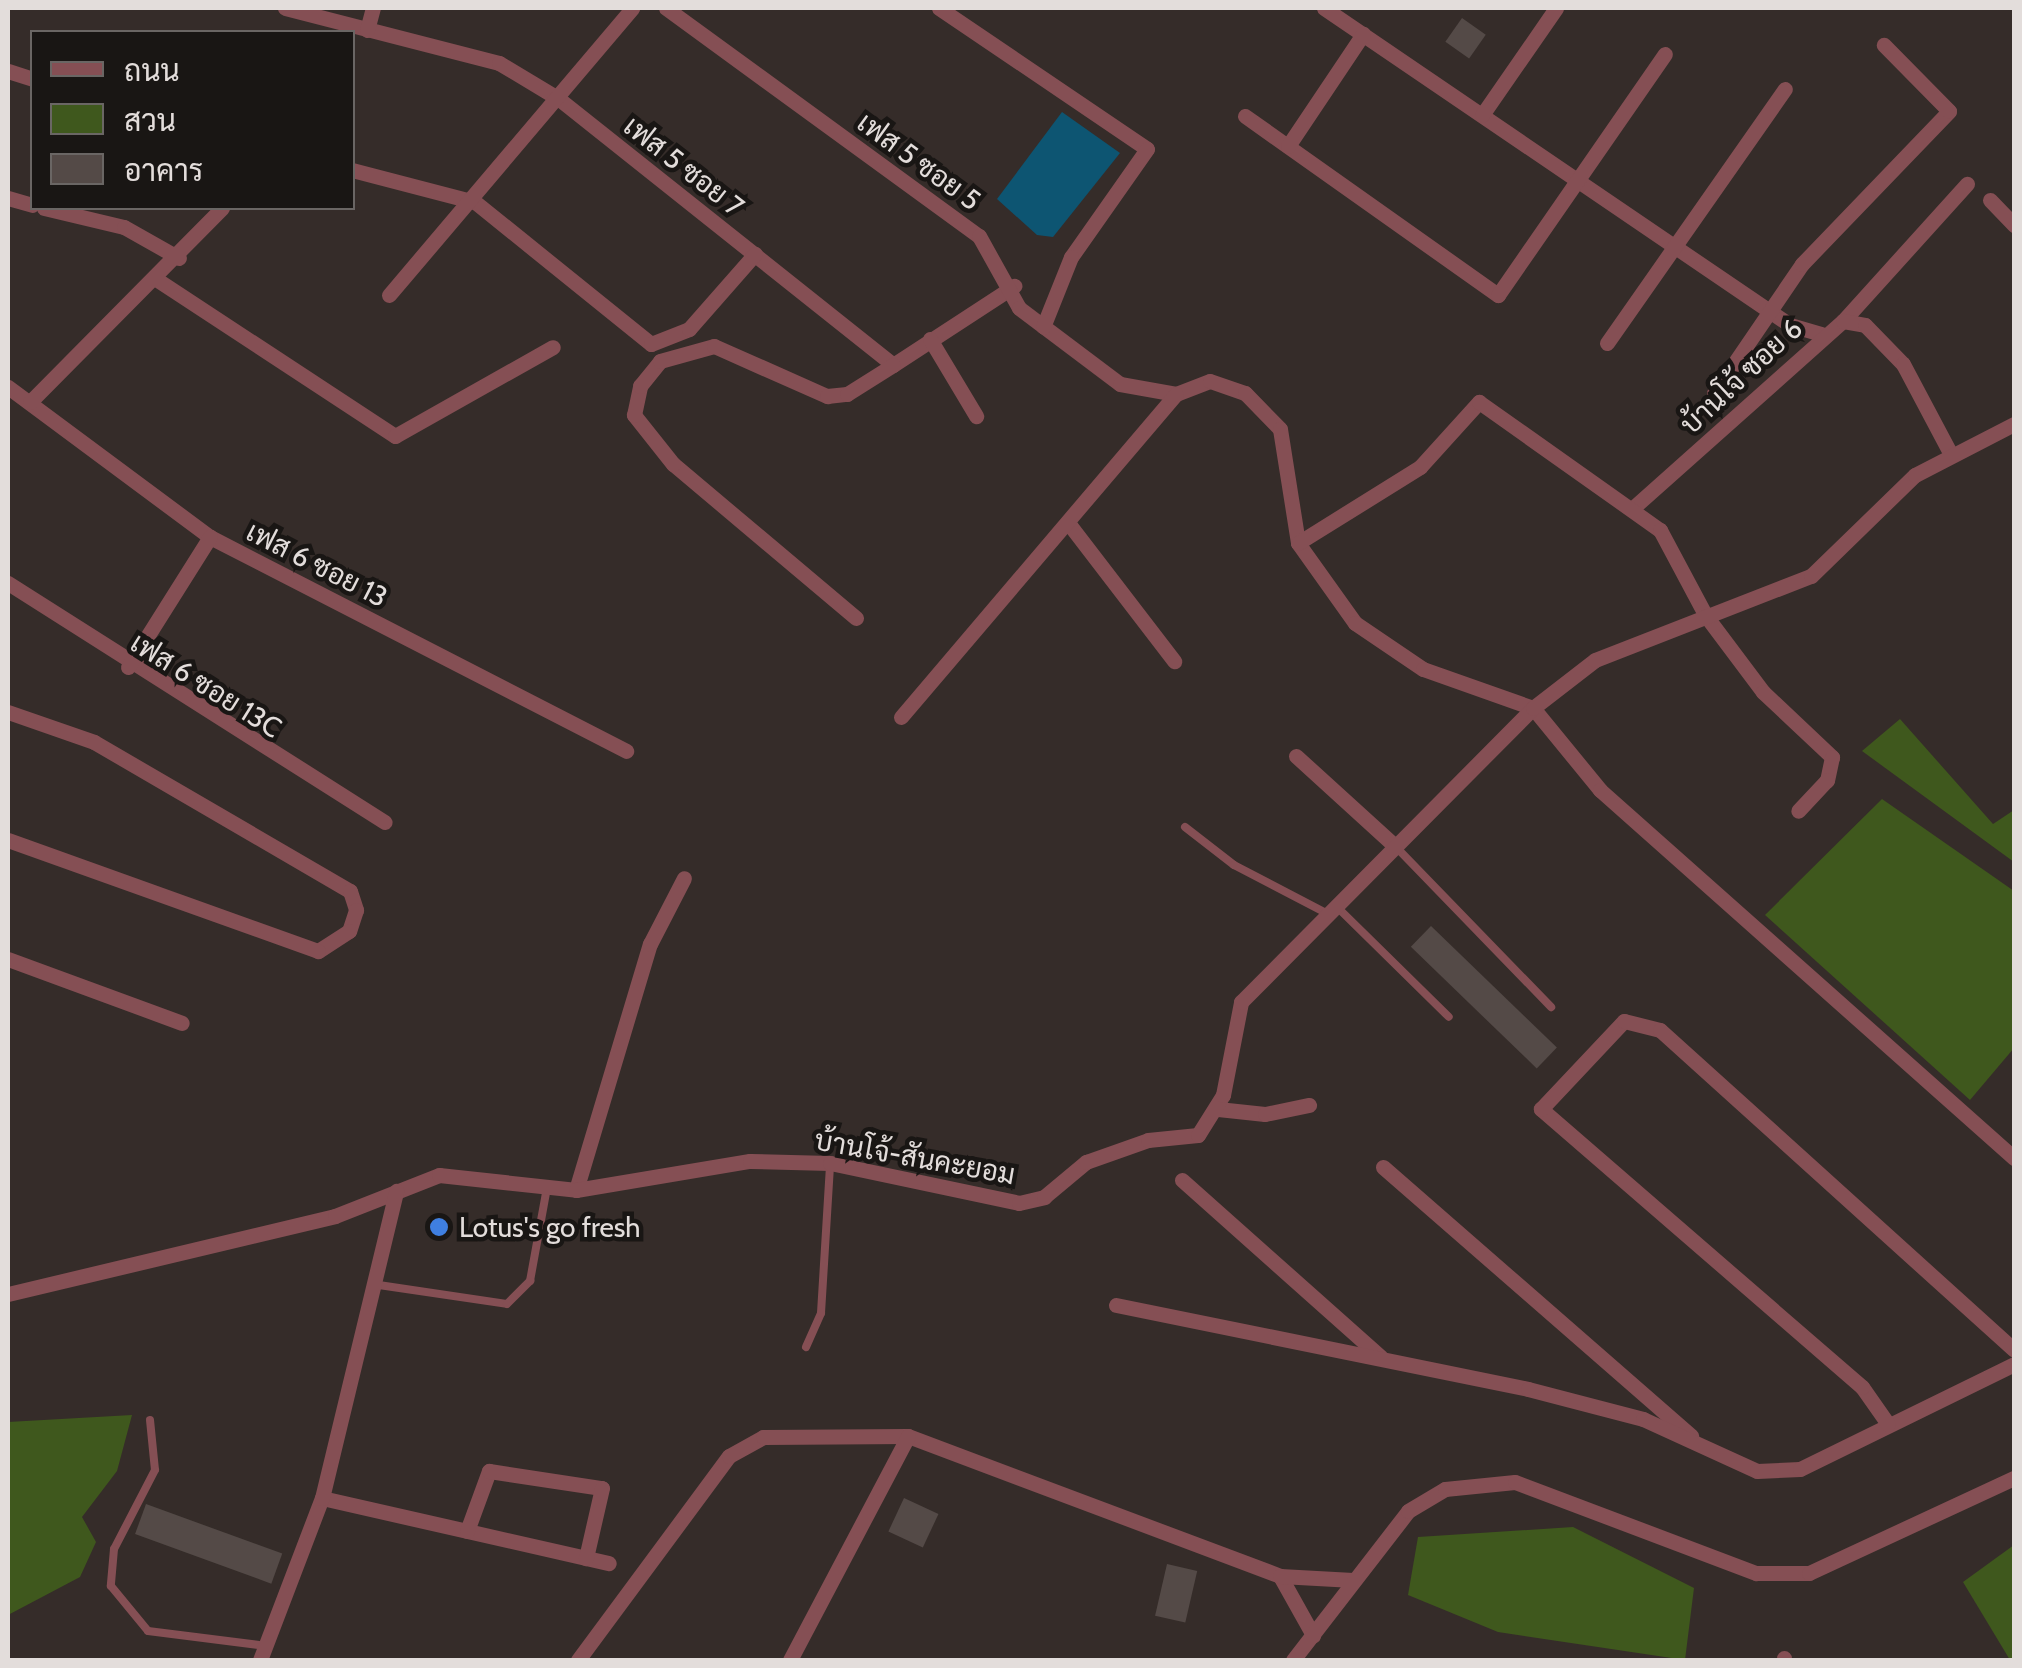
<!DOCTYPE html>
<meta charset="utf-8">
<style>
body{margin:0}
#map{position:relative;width:2022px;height:1668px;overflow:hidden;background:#352c29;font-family:Cabin,Sarabun,sans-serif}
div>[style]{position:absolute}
.green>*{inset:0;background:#3f581d}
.water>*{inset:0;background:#0d5572}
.building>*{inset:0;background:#544a47;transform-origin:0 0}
.lane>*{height:8px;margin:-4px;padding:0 4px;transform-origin:4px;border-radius:4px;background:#854f54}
.street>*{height:15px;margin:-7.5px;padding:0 7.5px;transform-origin:7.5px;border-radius:7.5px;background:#854f54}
.dots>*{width:28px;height:28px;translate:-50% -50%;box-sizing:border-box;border:5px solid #191614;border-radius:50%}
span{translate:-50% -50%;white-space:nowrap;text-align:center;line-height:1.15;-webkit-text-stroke:9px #191614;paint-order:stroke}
.street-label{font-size:28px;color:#e3dddb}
.poi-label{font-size:28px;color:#e3dddb}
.left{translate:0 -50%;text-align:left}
.frame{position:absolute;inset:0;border:10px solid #e3dddb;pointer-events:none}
.legend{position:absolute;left:30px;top:30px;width:325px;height:180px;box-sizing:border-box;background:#191614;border:2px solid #6a6664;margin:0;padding:12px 18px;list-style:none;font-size:30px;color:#e3dddb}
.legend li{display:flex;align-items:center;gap:20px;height:50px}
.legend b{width:50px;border:2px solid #6a6664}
</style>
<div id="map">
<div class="green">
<i style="clip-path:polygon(1900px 719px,1993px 824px,2014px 810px,2014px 862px,1862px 751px)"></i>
<i style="clip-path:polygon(1882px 799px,2014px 891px,2014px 1048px,1970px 1100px,1765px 915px)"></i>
<i style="clip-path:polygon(132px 1415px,117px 1471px,82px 1517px,96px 1542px,80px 1577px,8px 1615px,8px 1422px)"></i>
<i style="clip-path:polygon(1573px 1527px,1694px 1588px,1685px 1660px,1498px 1632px,1408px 1595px,1418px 1537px)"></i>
<i style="clip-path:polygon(2014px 1545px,2014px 1660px,2010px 1660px,1963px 1582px)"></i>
</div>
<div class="water">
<i style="clip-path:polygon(1062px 112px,1120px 153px,1053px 237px,1037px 235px,997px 199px)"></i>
</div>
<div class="building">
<i style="left:1462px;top:18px;width:29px;height:29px;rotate:35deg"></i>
<i style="left:1431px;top:926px;width:175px;height:29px;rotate:44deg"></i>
<i style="left:904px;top:1498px;width:38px;height:37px;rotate:25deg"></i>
<i style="left:146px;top:1504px;width:145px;height:32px;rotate:20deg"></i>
<i style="left:1167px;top:1564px;width:31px;height:53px;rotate:13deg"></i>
</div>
<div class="lane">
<i style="left:1185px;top:827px;width:62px;rotate:37.8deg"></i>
<i style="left:1234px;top:865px;width:106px;rotate:27.5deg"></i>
<i style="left:1396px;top:847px;width:223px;rotate:45.9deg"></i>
<i style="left:1336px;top:906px;width:158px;rotate:44.5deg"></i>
<i style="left:372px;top:1284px;width:136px;rotate:8.4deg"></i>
<i style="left:507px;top:1304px;width:33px;rotate:-45deg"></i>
<i style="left:530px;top:1281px;width:96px;rotate:-79.7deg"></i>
<i style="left:806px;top:1347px;width:37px;rotate:-66deg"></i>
<i style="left:821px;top:1313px;width:148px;rotate:-86.5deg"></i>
<i style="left:150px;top:1420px;width:50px;rotate:84.3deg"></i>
<i style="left:155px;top:1470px;width:89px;rotate:117.4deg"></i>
<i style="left:114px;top:1549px;width:37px;rotate:95deg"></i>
<i style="left:111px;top:1586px;width:58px;rotate:50.6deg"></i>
<i style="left:148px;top:1631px;width:119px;rotate:7.2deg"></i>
</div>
<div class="street">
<i style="left:285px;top:8px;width:221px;rotate:14.4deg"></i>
<i style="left:499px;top:63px;width:70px;rotate:31deg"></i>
<i style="left:559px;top:99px;width:427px;rotate:38.5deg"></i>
<i style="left:893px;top:365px;width:145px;rotate:-33.1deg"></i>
<i style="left:666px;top:8px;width:387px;rotate:36.1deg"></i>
<i style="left:979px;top:236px;width:82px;rotate:60.9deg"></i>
<i style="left:1019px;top:308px;width:126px;rotate:37deg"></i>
<i style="left:1120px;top:384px;width:57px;rotate:10.1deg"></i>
<i style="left:1176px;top:394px;width:36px;rotate:-21deg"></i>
<i style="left:1210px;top:381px;width:37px;rotate:19deg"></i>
<i style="left:1245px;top:393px;width:50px;rotate:45.8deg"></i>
<i style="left:1280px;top:429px;width:115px;rotate:81deg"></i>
<i style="left:1298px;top:543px;width:98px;rotate:54.5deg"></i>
<i style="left:1355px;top:623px;width:82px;rotate:34.1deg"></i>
<i style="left:1423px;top:669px;width:117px;rotate:19.5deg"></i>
<i style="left:939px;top:8px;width:251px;rotate:34.1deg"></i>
<i style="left:1147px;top:149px;width:132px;rotate:125.1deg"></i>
<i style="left:1071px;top:257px;width:75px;rotate:111.8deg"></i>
<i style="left:1324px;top:8px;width:564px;rotate:34.23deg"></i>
<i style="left:1790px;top:325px;width:33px;rotate:16deg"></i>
<i style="left:367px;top:30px;width:23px;rotate:-75deg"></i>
<i style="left:8px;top:71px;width:25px;rotate:18deg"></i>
<i style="left:1482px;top:115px;width:130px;rotate:-55.3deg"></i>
<i style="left:1245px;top:116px;width:310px;rotate:35.3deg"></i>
<i style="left:1498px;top:295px;width:293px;rotate:-55.3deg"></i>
<i style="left:1288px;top:146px;width:135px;rotate:-56.2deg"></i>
<i style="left:352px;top:170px;width:127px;rotate:14.6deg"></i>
<i style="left:475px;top:202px;width:226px;rotate:38.9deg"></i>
<i style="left:651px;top:344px;width:41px;rotate:-21.5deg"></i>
<i style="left:689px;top:329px;width:100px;rotate:-48.7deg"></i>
<i style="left:8px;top:198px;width:25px;rotate:16deg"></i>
<i style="left:1990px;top:200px;width:35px;rotate:46deg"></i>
<i style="left:44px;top:208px;width:82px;rotate:13.4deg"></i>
<i style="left:124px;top:227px;width:63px;rotate:29.4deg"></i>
<i style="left:156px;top:279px;width:286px;rotate:33.3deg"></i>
<i style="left:395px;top:436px;width:181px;rotate:-29.4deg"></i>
<i style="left:389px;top:295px;width:376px;rotate:-49.7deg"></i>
<i style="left:1843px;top:321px;width:185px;rotate:-47.9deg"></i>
<i style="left:930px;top:339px;width:90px;rotate:59.1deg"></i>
<i style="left:1607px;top:343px;width:310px;rotate:-55deg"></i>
<i style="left:8px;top:387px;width:252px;rotate:36.6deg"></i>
<i style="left:210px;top:537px;width:468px;rotate:27.2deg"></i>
<i style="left:1714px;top:393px;width:156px;rotate:-55.7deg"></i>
<i style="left:1802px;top:264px;width:212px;rotate:-46.1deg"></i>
<i style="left:1949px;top:111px;width:93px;rotate:-134.6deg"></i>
<i style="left:30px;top:402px;width:273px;rotate:-45.3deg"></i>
<i style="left:1634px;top:507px;width:280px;rotate:-41.7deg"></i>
<i style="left:1843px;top:321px;width:22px;rotate:10deg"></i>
<i style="left:1865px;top:325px;width:54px;rotate:45.7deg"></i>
<i style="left:1903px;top:364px;width:98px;rotate:62.1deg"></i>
<i style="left:1069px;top:524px;width:173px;rotate:52.5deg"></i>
<i style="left:1298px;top:543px;width:144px;rotate:-31.9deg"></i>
<i style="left:1420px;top:467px;width:88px;rotate:-47.8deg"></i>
<i style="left:1479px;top:402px;width:222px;rotate:35.3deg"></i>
<i style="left:1660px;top:530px;width:98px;rotate:61.9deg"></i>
<i style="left:1706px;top:616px;width:95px;rotate:53.1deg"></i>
<i style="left:1763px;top:692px;width:95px;rotate:43.3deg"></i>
<i style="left:1832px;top:757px;width:24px;rotate:102deg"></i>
<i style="left:1827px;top:780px;width:42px;rotate:133.1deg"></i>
<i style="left:8px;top:583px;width:446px;rotate:32.4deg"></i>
<i style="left:856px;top:618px;width:239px;rotate:-139.9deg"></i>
<i style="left:673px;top:464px;width:63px;rotate:-128.5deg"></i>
<i style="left:634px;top:415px;width:30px;rotate:-78deg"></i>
<i style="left:640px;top:386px;width:32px;rotate:-51deg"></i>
<i style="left:660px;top:361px;width:56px;rotate:-15.5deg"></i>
<i style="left:714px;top:346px;width:124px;rotate:23.9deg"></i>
<i style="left:827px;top:396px;width:20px;rotate:-6deg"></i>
<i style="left:847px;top:394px;width:54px;rotate:-32.2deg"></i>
<i style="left:128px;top:667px;width:154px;rotate:-57.8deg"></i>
<i style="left:1533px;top:708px;width:106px;rotate:50.7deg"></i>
<i style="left:1600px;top:790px;width:554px;rotate:41.63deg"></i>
<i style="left:8px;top:712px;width:91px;rotate:19.2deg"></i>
<i style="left:94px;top:742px;width:296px;rotate:30.2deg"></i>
<i style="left:350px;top:891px;width:20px;rotate:72deg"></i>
<i style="left:356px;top:910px;width:22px;rotate:108deg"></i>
<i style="left:349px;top:931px;width:37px;rotate:147deg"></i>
<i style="left:318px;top:951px;width:329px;rotate:-160.3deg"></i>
<i style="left:901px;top:717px;width:424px;rotate:-49.6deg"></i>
<i style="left:1296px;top:756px;width:135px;rotate:42.3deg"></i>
<i style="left:8px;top:959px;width:185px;rotate:20.2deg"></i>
<i style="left:1218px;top:1109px;width:47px;rotate:6.1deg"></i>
<i style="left:1265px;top:1114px;width:45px;rotate:-11.6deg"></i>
<i style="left:1383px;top:1167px;width:409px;rotate:41.1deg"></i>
<i style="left:1182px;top:1180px;width:266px;rotate:41.7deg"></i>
<i style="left:576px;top:1190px;width:257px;rotate:-73.3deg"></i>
<i style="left:650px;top:944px;width:74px;rotate:-62.7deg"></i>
<i style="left:8px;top:1294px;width:336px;rotate:-13.4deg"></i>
<i style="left:335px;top:1216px;width:112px;rotate:-21.5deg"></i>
<i style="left:439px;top:1175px;width:138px;rotate:6.2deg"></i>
<i style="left:576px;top:1190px;width:176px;rotate:-9.5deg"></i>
<i style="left:750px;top:1161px;width:80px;rotate:1.4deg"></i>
<i style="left:830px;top:1163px;width:193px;rotate:11.9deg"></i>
<i style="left:1019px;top:1203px;width:26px;rotate:-13deg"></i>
<i style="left:1044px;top:1197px;width:55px;rotate:-39.8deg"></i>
<i style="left:1086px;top:1162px;width:66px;rotate:-19.5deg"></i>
<i style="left:1148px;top:1140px;width:50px;rotate:-5.7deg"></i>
<i style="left:1198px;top:1135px;width:47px;rotate:-58deg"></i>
<i style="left:1223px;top:1095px;width:95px;rotate:-79deg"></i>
<i style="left:1241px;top:1002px;width:414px;rotate:-45.2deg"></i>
<i style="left:1533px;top:708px;width:78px;rotate:-37.7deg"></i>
<i style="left:1595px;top:660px;width:232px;rotate:-21.3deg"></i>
<i style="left:1811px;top:576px;width:145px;rotate:-44.2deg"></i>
<i style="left:1915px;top:475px;width:111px;rotate:-27.3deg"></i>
<i style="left:1116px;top:1305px;width:420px;rotate:11.5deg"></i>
<i style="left:1528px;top:1389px;width:119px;rotate:14.6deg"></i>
<i style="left:1643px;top:1419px;width:125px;rotate:24.5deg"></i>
<i style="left:1757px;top:1471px;width:43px;rotate:-2.7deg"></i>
<i style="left:1800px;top:1469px;width:238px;rotate:-26.1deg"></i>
<i style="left:1888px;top:1424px;width:45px;rotate:-125.1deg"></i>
<i style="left:1862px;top:1387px;width:425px;rotate:-139.1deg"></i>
<i style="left:1541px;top:1109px;width:121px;rotate:-46.7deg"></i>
<i style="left:1624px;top:1021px;width:37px;rotate:14deg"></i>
<i style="left:1660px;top:1030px;width:477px;rotate:42.1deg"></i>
<i style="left:322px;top:1498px;width:294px;rotate:12.8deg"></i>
<i style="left:467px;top:1531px;width:64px;rotate:-69.9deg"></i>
<i style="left:489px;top:1471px;width:114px;rotate:8.6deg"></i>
<i style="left:602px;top:1488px;width:72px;rotate:102.9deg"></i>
<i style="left:1280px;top:1576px;width:68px;rotate:60.8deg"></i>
<i style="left:260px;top:1660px;width:173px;rotate:-69.1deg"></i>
<i style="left:322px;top:1498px;width:316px;rotate:-76.4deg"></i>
<i style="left:578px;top:1660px;width:254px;rotate:-53.5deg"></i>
<i style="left:729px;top:1456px;width:39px;rotate:-29deg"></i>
<i style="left:763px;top:1437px;width:145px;rotate:-0.4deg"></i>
<i style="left:908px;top:1436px;width:397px;rotate:20.6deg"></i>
<i style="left:1280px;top:1576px;width:73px;rotate:3.1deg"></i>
<i style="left:790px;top:1660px;width:253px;rotate:-62.2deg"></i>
<i style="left:1293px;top:1660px;width:188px;rotate:-52.3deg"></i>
<i style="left:1408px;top:1511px;width:43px;rotate:-30.7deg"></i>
<i style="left:1445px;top:1489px;width:70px;rotate:-5.7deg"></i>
<i style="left:1515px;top:1482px;width:258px;rotate:20.7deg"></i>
<i style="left:1756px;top:1573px;width:53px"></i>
<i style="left:1809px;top:1573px;width:226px;rotate:-24.9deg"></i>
<i style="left:1784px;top:1660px;width:2px;rotate:-90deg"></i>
</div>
<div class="dots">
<i style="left:439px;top:1227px;background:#3f7fe0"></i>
</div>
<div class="street-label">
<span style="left:919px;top:161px;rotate:36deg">เฟส 5 ซอย 5</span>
<span style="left:684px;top:166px;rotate:38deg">เฟส 5 ซอย 7</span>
<span style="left:1741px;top:376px;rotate:-43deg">บ้านโจ้ ซอย 6</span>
<span style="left:317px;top:564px;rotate:27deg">เฟส 6 ซอย 13</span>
<span style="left:206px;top:685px;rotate:32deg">เฟส 6 ซอย 13C</span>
<span style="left:915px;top:1157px;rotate:10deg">บ้านโจ้-สันคะยอม</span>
</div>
<div class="poi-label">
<span class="left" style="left:459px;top:1227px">Lotus's go fresh</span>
</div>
<div class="frame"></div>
<ul class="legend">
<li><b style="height:12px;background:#854f54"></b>ถนน</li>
<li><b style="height:28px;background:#3f581d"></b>สวน</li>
<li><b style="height:28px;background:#544a47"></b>อาคาร</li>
</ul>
</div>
